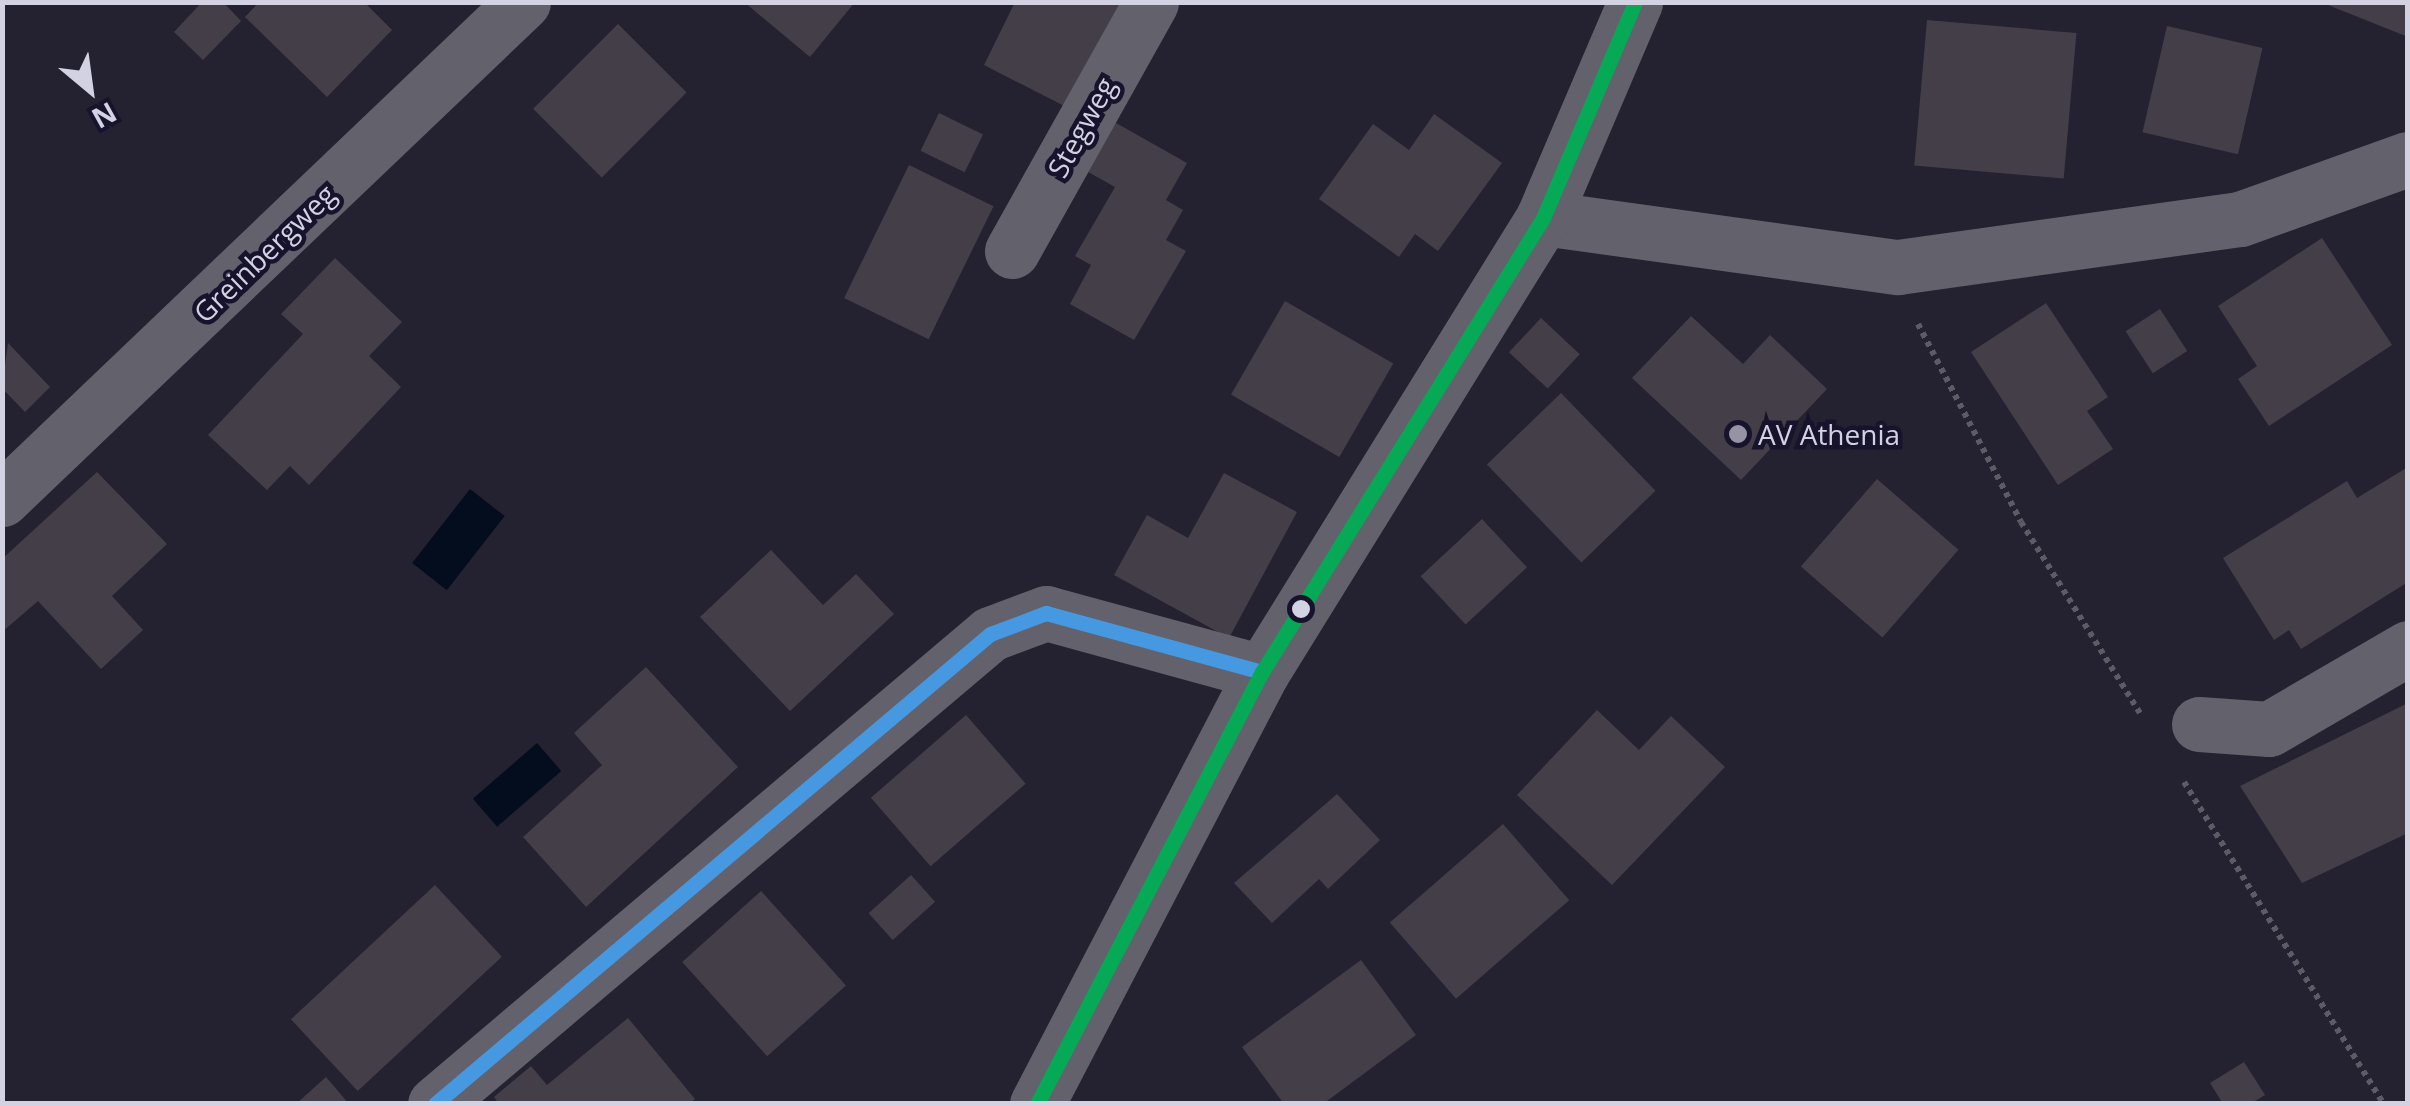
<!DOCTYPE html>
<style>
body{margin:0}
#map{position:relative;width:2410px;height:1106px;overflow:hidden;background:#242230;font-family:"Open Sans",sans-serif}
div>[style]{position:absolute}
.water>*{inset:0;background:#030d1d;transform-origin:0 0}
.building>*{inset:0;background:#443e48;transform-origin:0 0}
.path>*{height:6px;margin-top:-3px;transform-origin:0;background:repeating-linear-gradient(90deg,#5d5c66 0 5px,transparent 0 10px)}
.minor>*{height:55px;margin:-27.5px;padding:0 27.5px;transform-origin:27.5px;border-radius:27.5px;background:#62616c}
.bus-1>*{height:15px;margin:-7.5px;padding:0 7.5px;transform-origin:7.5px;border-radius:7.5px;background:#4699e1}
.bus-2>*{height:15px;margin:-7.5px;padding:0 7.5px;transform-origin:7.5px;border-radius:7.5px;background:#06aa56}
.dots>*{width:28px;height:28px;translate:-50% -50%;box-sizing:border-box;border:5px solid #17132c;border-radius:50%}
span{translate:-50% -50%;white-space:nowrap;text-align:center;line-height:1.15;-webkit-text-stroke:9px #17132c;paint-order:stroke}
.street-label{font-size:28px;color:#d3d2e3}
.poi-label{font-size:28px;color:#d3d2e3}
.left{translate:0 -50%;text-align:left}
.frame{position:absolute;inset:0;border:5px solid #d3d2e3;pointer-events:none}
.north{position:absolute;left:40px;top:40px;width:100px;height:100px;-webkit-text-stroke:8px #17132c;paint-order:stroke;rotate:151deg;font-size:28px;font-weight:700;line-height:40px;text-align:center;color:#d3d2e3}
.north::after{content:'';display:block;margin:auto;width:35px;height:45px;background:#d3d2e3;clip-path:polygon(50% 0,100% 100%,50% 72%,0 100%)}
</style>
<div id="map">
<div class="water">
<i style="left:470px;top:489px;width:44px;height:94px;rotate:38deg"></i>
<i style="left:537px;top:743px;width:37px;height:85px;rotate:49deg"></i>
</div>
<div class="building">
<i style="clip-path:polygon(202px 2px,223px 2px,241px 21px,203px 60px,174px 32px)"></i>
<i style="clip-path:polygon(259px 2px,364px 2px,392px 30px,327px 97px,245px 17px)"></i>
<i style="clip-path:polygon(744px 2px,855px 2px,810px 57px)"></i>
<i style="clip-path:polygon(1015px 2px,1126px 2px,1072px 110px,984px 65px)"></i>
<i style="clip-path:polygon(2329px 2px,2408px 2px,2408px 37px,2328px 5px)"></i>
<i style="left:1927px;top:20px;width:150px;height:146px;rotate:5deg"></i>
<i style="left:618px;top:24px;width:97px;height:120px;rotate:45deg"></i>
<i style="left:2167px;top:26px;width:98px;height:109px;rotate:13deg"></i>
<i style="left:939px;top:113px;width:49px;height:42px;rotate:26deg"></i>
<i style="clip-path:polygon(1434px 114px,1502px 163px,1438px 251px,1415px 234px,1399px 257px,1319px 199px,1373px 124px,1409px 150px)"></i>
<i style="clip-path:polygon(1109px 119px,1187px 163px,1166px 200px,1183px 210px,1166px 240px,1186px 251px,1134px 340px,1070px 304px,1091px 265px,1075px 256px,1115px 187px,1081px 168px)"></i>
<i style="left:909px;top:165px;width:94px;height:148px;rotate:26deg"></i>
<i style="clip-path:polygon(2322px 238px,2392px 345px,2269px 426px,2238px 379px,2257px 366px,2218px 306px)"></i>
<i style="clip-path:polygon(335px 258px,402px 322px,369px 356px,401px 387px,309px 485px,290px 466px,267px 490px,208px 435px,303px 334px,281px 314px)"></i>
<i style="left:1285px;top:301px;width:125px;height:108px;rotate:30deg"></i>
<i style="clip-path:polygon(2046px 303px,2108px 397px,2087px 411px,2113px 449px,2058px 485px,1971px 352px)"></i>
<i style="left:2160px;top:309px;width:50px;height:41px;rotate:57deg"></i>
<i style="clip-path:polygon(1691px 316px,1743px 364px,1770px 335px,1827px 389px,1741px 480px,1632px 378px)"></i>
<i style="left:1541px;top:318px;width:53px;height:47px;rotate:43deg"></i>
<i style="clip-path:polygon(8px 343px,50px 387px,25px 412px,2px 388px)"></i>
<i style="left:1561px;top:393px;width:136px;height:103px;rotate:46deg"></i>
<i style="clip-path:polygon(2408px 467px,2408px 582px,2301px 649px,2289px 630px,2274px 640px,2223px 558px,2347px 481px,2357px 498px)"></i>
<i style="clip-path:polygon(97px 472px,167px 544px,112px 596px,143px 630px,101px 669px,38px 601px,2px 632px,2px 559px)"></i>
<i style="clip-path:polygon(1224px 473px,1297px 512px,1229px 638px,1114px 575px,1147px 515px,1188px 538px)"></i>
<i style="left:1877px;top:479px;width:108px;height:116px;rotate:41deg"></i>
<i style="left:1482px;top:519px;width:66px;height:84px;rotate:47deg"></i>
<i style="clip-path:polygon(771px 550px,823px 605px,856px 574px,894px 614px,790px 711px,700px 617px)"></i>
<i style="clip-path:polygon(646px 667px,738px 767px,586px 907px,523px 837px,602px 765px,574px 733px)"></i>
<i style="clip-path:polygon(2408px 703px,2408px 833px,2302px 883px,2240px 786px)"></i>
<i style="clip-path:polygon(1597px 710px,1639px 750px,1671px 716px,1725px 767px,1612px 885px,1517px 795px)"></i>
<i style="left:966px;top:715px;width:91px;height:126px;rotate:49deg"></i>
<i style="clip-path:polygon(1337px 794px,1380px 840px,1328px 889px,1319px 879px,1272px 923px,1234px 883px)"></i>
<i style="left:1503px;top:824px;width:101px;height:150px;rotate:49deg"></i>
<i style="left:911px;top:875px;width:36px;height:57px;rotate:48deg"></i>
<i style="left:435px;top:885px;width:98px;height:197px;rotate:47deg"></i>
<i style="left:761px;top:891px;width:127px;height:106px;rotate:48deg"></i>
<i style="clip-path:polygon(1361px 960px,1416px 1035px,1323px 1104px,1284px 1104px,1242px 1047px)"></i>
<i style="clip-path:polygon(628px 1018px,695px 1099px,689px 1104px,499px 1104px,494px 1097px,531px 1066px,547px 1085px)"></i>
<i style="clip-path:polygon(2244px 1062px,2265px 1095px,2250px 1104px,2223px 1104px,2210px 1083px)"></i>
<i style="clip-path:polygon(326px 1077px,349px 1104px,296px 1104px)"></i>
</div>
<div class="path">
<i style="left:1918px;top:324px;width:223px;rotate:62.5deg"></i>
<i style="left:2021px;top:522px;width:225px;rotate:58.1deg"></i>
<i style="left:2184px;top:782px;width:379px;rotate:58.2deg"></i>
</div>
<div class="minor">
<i style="left:1543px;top:218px;width:358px;rotate:7.9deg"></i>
<i style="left:1898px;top:267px;width:345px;rotate:-8deg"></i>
<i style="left:2240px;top:219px;width:178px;rotate:-19.7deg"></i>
<i style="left:1012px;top:251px;width:285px;rotate:-60.8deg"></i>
<i style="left:2px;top:499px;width:720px;rotate:-43.65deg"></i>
<i style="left:2199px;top:724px;width:70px;rotate:4.1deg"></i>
<i style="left:2269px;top:729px;width:161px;rotate:-30.2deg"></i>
<i style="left:435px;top:1104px;width:727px;rotate:-40.26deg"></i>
<i style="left:990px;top:634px;width:60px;rotate:-20.6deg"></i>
<i style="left:1046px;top:613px;width:224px;rotate:15.3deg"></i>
<i style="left:1037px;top:1104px;width:487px;rotate:-62.5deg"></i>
<i style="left:1262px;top:672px;width:534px;rotate:-58.24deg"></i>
<i style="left:1543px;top:218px;width:235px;rotate:-66.9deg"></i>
</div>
<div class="bus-1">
<i style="left:435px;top:1104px;width:727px;rotate:-40.26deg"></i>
<i style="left:990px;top:634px;width:60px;rotate:-20.6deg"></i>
<i style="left:1046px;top:613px;width:224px;rotate:15.3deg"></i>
</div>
<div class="bus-2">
<i style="left:1037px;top:1104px;width:487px;rotate:-62.5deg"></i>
<i style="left:1262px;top:672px;width:534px;rotate:-58.24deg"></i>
<i style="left:1543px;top:218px;width:235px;rotate:-66.9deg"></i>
</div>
<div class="dots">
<i style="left:1738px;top:434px;background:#9694a4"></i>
<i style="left:1301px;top:609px;background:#d3d2e3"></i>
</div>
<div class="street-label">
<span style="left:1081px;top:127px;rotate:-61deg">Stegweg</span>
<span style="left:264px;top:253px;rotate:-44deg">Greinbergweg</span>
</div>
<div class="poi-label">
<span class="left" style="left:1758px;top:434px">AV Athenia</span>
</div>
<div class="frame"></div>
<div class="north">N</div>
</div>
